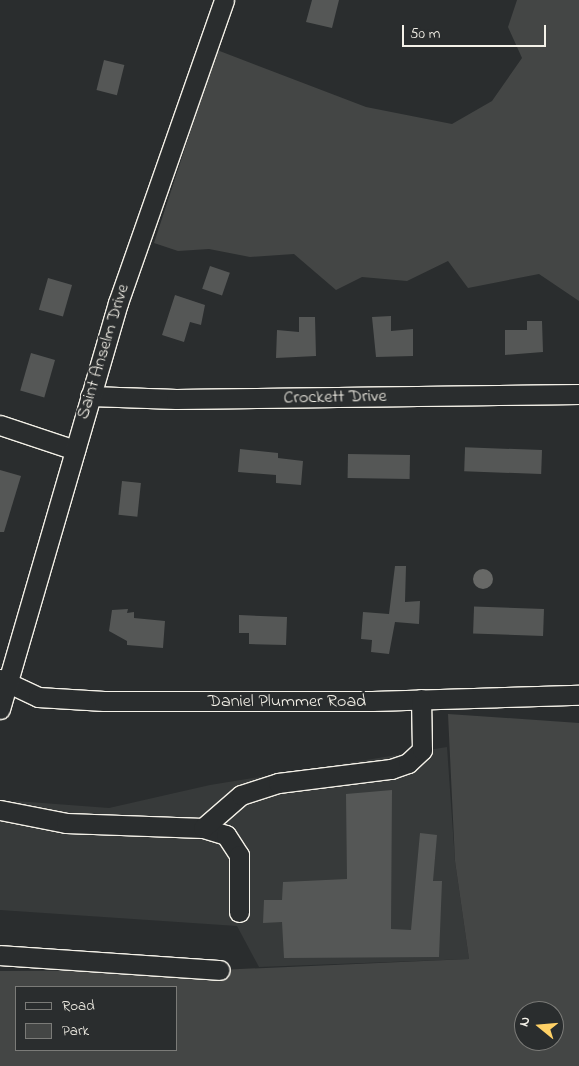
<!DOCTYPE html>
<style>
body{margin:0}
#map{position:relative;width:579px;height:1066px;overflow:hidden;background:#2a2d2e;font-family:"Indie Flower",sans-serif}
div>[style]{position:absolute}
.built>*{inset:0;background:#373a3a}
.green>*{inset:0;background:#444645}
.water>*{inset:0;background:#676866}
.round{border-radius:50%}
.building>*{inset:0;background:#555756;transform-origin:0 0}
.roads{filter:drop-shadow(1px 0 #f4f1e8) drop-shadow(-1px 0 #f4f1e8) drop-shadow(0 1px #f4f1e8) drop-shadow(0 -1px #f4f1e8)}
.minor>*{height:19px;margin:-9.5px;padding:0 9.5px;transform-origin:9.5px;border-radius:9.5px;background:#2a2d2e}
span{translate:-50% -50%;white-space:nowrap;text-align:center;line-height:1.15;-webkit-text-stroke:4px #2a2d2e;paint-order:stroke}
.street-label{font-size:18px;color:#f4f1e8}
.legend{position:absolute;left:15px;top:986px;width:162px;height:65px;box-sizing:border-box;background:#2a2d2e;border:1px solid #7b7b78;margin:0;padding:6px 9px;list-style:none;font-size:15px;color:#f4f1e8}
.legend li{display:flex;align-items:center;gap:10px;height:25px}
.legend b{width:25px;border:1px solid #7b7b78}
.north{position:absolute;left:514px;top:1001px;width:50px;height:50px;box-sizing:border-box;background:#2a2d2e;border:1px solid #7b7b78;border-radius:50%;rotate:287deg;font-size:14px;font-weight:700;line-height:20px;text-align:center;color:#f4f1e8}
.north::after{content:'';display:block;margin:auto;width:18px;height:22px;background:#ffd166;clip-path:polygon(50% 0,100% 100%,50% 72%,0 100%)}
.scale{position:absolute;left:402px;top:25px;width:144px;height:22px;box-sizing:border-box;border:2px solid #f4f1e8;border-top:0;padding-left:6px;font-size:15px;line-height:18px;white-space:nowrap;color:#f4f1e8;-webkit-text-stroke:4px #2a2d2e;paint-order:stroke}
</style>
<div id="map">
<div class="built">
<i style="clip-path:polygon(447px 747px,455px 861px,469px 959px,259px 967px,237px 926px,0 910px,0 823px,16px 801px,109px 808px,210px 785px)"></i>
</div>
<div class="green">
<i style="clip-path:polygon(517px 0,579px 0,579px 301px,539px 274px,468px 288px,448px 261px,407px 281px,362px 277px,336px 290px,294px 254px,250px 257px,209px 249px,178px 251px,154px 243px,217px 50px,366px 107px,452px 124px,492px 101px,522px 58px,508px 27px)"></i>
<i style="clip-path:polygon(evenodd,448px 714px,579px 723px,579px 1066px,0 1066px,0 971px,219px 970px,469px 959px,455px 861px,448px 714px,16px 987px,176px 987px,176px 1050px,16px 1050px,16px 987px,448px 714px,524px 1011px,554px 1011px,554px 1041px,524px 1041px,524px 1011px)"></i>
</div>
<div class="water">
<i class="round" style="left:473px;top:569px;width:20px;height:20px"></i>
</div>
<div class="building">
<i style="clip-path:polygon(312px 0,339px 0,332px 28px,306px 22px)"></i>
<i style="left:104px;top:60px;width:21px;height:31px;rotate:14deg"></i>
<i style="left:210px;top:266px;width:21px;height:24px;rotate:19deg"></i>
<i style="left:48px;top:278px;width:25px;height:33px;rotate:16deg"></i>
<i style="clip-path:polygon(175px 295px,205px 305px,201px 325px,190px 322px,184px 342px,162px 335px)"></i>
<i style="clip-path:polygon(391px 316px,391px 331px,413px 329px,413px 356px,376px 357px,372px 317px)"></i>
<i style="clip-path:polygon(299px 317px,315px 317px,316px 356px,276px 358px,277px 330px,299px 332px)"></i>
<i style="clip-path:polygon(527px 321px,542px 321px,543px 352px,505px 355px,505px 330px,527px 330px)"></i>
<i style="left:31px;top:353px;width:25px;height:39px;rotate:16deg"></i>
<i style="clip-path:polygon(240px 449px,278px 453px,278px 458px,303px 461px,301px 485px,276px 483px,276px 475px,238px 472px)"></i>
<i style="left:542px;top:450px;width:24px;height:77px;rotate:92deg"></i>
<i style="left:348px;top:454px;width:62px;height:24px;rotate:1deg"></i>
<i style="clip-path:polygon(0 470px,21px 476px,4px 532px,0 532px)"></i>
<i style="left:122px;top:481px;width:19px;height:34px;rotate:6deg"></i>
<i style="clip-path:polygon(395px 566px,406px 566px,405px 602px,420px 601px,419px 624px,395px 622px,389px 654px,371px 652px,372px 640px,361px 639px,363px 612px,389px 614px)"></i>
<i style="clip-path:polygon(128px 609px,127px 613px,134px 612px,134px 618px,165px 621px,163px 648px,127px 645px,127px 641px,109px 631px,112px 610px)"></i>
<i style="left:544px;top:609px;width:27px;height:70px;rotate:92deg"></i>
<i style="clip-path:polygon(239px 615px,287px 617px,286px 645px,249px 644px,249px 633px,239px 633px)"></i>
<i style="clip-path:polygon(392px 790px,391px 929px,411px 930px,420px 833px,437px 835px,433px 881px,442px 881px,439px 957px,284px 958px,282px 922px,263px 923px,264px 900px,282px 900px,283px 882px,347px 879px,346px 794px)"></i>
</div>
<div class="roads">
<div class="minor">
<i style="left:90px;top:396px;width:86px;rotate:2deg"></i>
<i style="left:176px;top:399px;width:403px;rotate:-0.7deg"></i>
<i style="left:0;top:425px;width:79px;rotate:18.4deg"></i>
<i style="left:0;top:679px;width:42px;rotate:25.3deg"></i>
<i style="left:38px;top:697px;width:66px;rotate:3.5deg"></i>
<i style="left:104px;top:701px;width:268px"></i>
<i style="left:372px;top:701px;width:207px;rotate:-1.7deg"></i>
<i style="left:0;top:709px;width:423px;rotate:-73.8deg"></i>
<i style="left:118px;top:303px;width:321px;rotate:-70.7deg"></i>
<i style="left:0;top:810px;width:67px;rotate:11.1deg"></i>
<i style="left:66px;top:823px;width:137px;rotate:2.1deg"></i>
<i style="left:203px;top:828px;width:24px;rotate:17deg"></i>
<i style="left:226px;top:835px;width:24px;rotate:57deg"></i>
<i style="left:239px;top:855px;width:57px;rotate:90deg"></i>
<i style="left:203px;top:828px;width:50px;rotate:-41deg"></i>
<i style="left:241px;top:795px;width:39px;rotate:-18deg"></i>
<i style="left:278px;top:783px;width:114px;rotate:-7.1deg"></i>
<i style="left:391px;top:769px;width:18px;rotate:-19deg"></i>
<i style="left:408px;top:763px;width:19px;rotate:-43deg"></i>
<i style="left:422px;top:750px;width:51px;rotate:-91.1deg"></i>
<i style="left:0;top:955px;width:220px;rotate:3.9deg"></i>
</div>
</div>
<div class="street-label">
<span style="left:104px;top:352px;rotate:-73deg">Saint Anselm Drive</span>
<span style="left:335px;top:398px;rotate:-1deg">Crockett Drive</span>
<span style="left:287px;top:702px">Daniel Plummer Road</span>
</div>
<ul class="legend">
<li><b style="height:6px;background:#2a2d2e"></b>Road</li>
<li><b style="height:14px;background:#444645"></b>Park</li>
</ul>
<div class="north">N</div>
<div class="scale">50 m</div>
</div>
